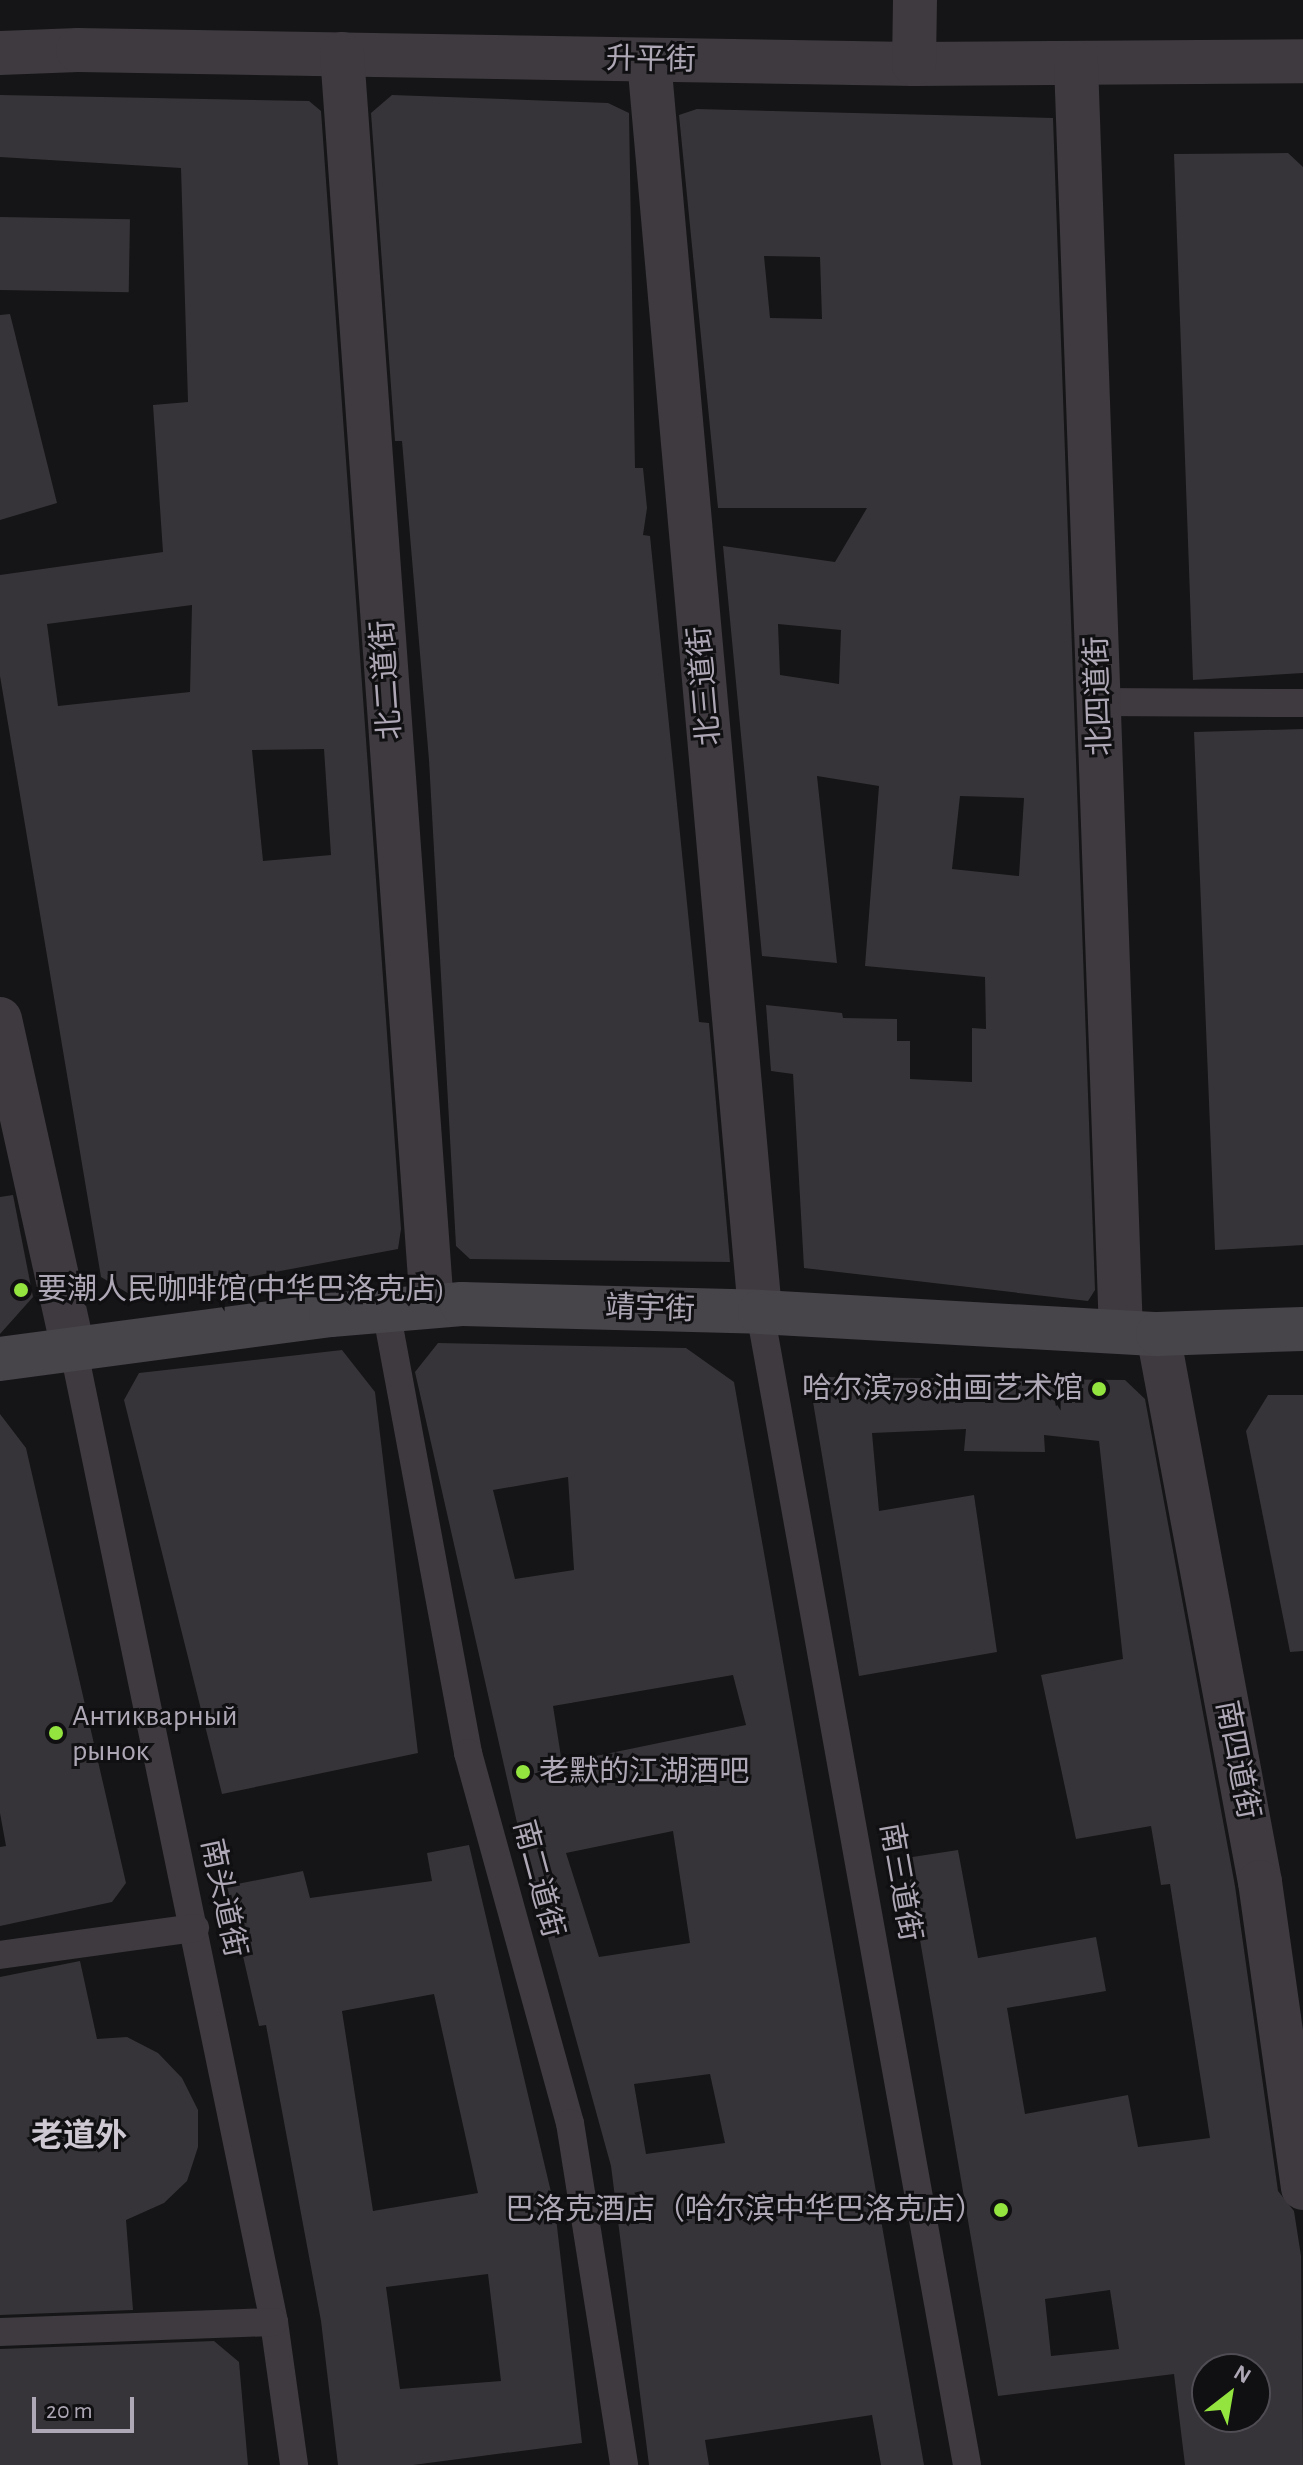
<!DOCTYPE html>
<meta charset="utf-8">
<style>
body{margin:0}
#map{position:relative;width:1303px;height:2465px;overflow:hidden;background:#151416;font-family:"Alegreya Sans","Noto Sans SC",sans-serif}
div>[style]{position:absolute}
.building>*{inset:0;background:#363438;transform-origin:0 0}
.pedestrian>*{height:28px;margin:-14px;padding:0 14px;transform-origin:14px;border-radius:14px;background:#3e3a3f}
.tertiary>*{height:44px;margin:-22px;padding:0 22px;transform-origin:22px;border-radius:22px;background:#3e3a3f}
.secondary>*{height:44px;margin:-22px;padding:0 22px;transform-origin:22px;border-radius:22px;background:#47444a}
.dots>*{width:22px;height:22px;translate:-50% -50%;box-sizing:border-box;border:4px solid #100f11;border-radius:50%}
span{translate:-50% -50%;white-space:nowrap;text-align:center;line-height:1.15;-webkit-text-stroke:6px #100f11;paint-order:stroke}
.street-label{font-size:30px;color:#aea7b5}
.poi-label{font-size:30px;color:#aea7b5}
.left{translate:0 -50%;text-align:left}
.right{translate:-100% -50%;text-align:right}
.neighbourhood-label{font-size:32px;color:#cdc8d1;font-weight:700}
.north{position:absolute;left:1191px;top:2353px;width:80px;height:80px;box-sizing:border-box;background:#100f11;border:2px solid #4f4c53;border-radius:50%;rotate:31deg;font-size:22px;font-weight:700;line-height:32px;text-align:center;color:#aea7b5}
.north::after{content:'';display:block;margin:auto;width:28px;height:36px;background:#93e43e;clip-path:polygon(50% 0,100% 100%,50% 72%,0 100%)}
.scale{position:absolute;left:32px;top:2397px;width:102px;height:36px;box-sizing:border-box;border:4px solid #aea7b5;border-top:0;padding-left:10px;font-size:24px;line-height:28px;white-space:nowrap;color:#aea7b5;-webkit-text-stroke:6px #100f11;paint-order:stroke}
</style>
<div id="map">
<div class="building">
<i style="clip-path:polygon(evenodd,0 95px,309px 101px,321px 111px,401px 1229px,398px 1249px,136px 1298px,101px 1277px,0 676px,0 575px,163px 552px,153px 405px,188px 402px,181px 168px,0 157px,0 95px,192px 605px,190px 692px,58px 706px,47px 624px,192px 605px,0 95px,324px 749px,331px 855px,263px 861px,252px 750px,324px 749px)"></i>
<i style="clip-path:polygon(392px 95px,608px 103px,629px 113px,635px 468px,643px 468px,647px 508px,643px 535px,650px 536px,699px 1022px,709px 1023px,730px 1262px,470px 1259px,456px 1246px,429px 760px,402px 441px,395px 441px,371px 113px)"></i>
<i style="clip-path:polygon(evenodd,697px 109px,1053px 118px,1095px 1290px,1088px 1301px,804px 1268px,793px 1074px,771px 1071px,766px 1005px,842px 1013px,843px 1018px,897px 1019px,897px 1041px,910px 1041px,910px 1079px,972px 1082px,972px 1028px,986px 1029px,985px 977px,865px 966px,879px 786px,817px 776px,837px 963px,762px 956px,723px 546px,835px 562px,867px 508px,718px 508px,679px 115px,697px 109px,764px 256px,820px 257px,822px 319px,770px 318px,764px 256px,697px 109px,778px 624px,841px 630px,839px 684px,780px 675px,778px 624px,697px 109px,960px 796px,1024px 798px,1019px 876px,952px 869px,960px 796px)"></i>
<i style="clip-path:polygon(1288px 153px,1303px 167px,1303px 673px,1193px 680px,1174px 154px)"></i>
<i style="left:0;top:217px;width:130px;height:73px;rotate:1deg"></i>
<i style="clip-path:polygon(10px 314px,57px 503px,0 520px,0 315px)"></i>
<i style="clip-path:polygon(1303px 729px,1303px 1245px,1215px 1250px,1194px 732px)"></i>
<i style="clip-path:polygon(13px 1195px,33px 1297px,0 1334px,0 1197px)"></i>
<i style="clip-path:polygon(evenodd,438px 1343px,686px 1348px,734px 1382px,924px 2465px,881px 2465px,872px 2415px,705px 2440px,709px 2465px,649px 2465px,611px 2166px,520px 1836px,415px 1372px,438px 1343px,568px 1477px,574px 1570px,515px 1579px,493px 1490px,568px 1477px,438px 1343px,733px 1675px,746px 1725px,562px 1763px,553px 1706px,733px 1675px,438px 1343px,673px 1831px,690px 1943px,599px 1957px,566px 1853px,673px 1831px,438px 1343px,710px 2074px,725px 2143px,646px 2154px,634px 2084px,710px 2074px)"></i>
<i style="clip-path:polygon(342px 1350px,375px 1392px,418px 1753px,222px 1794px,124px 1400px,139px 1373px)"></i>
<i style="clip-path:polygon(evenodd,825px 1377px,1125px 1380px,1145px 1399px,1235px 1886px,1278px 2191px,1294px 2211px,1301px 2256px,1303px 2465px,1185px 2465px,1174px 2374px,998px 2396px,906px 1858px,958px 1850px,978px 1958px,1096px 1937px,1106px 1991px,1007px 2008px,1025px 2114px,1128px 2095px,1138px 2147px,1210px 2138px,1170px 1884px,1161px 1885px,1151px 1826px,1076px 1839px,1041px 1675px,1123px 1659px,1099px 1441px,1044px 1435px,1045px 1452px,964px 1451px,966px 1429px,872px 1433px,879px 1511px,974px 1495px,997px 1652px,859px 1676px,811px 1390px,825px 1377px,1110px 2290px,1119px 2349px,1051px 2356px,1045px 2299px,1110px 2290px,825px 1377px,1207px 2369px,1255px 2369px,1255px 2417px,1207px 2417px,1207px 2369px)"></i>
<i style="clip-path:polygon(1268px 1395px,1303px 1395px,1303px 1651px,1290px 1652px,1246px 1431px)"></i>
<i style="clip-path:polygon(0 1414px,26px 1448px,126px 1883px,112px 1902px,0 1926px,0 1847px,6px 1846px,0 1813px)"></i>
<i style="clip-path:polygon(evenodd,469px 1845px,555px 2209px,582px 2443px,413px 2465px,338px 2465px,321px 2321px,266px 2025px,259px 2026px,227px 1886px,303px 1871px,310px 1898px,432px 1881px,427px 1853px,469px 1845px,434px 1994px,478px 2193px,373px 2211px,342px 2011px,434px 1994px,469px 1845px,488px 2274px,501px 2381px,400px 2389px,386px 2287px,488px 2274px)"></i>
<i style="clip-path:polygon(80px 1961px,97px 2039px,127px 2037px,158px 2053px,182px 2078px,198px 2110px,198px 2147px,187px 2181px,164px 2203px,126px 2220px,133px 2310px,0 2315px,0 1977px)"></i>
<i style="clip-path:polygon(214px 2341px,239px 2362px,248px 2465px,0 2465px,0 2349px)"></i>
</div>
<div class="pedestrian">
<i style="left:1099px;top:702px;width:204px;rotate:0.3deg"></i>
<i style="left:386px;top:1310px;width:451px;rotate:79.5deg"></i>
<i style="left:468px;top:1753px;width:384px;rotate:74.6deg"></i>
<i style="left:570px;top:2123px;width:346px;rotate:81deg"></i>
<i style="left:760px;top:1312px;width:1171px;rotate:79.82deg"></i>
<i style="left:73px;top:1347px;width:996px;rotate:78.35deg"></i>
<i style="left:274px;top:2322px;width:144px;rotate:82deg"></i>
<i style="left:0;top:1955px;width:197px;rotate:-7.9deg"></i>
<i style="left:0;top:2332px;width:274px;rotate:-2.1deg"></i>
</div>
<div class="tertiary">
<i style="left:0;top:53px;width:78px;rotate:-2.2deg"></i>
<i style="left:78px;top:50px;width:836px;rotate:0.96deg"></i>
<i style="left:914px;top:64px;width:389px;rotate:-0.4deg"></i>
<i style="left:342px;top:54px;width:1255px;rotate:85.89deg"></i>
<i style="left:649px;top:60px;width:1257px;rotate:84.93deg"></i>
<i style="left:1076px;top:63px;width:1268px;rotate:87.97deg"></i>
<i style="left:914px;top:64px;width:64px;rotate:-89.1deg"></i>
<i style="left:0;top:1019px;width:336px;rotate:77.5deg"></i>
<i style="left:1158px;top:1334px;width:557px;rotate:79.46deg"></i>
<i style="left:1260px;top:1882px;width:309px;rotate:82deg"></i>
</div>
<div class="secondary">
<i style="left:0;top:1359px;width:334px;rotate:-7.6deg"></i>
<i style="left:331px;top:1315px;width:131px;rotate:-4.8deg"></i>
<i style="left:462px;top:1304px;width:298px;rotate:1.5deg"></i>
<i style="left:760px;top:1312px;width:399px;rotate:3.2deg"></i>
<i style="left:1158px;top:1334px;width:145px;rotate:-2deg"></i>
</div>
<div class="dots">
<i style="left:21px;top:1290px;background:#93e43e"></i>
<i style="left:1099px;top:1389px;background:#93e43e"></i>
<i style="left:56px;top:1733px;background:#93e43e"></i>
<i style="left:523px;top:1772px;background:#93e43e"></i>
<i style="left:1001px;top:2210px;background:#93e43e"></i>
</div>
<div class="street-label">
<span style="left:651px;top:60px;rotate:1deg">升平街</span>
<span style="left:387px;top:680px;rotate:-94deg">北二道街</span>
<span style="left:705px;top:686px;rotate:-95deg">北三道街</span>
<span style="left:1099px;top:696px;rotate:-92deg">北四道街</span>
<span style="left:650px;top:1309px;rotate:2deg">靖宇街</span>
<span style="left:1237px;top:1760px;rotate:79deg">南四道街</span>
<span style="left:538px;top:1879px;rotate:75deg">南二道街</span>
<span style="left:900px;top:1882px;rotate:80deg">南三道街</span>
<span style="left:223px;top:1898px;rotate:78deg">南头道街</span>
</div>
<div class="poi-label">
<span class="left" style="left:37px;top:1290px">要潮人民咖啡馆(中华巴洛克店)</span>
<span class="right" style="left:1083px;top:1389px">哈尔滨798油画艺术馆</span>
<span class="left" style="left:72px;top:1733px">Антикварный<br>рынок</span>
<span class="left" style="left:539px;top:1772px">老默的江湖酒吧</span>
<span class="right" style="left:985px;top:2210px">巴洛克酒店（哈尔滨中华巴洛克店）</span>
</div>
<div class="neighbourhood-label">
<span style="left:79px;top:2136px">老道外</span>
</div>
<div class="north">N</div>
<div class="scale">20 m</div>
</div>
